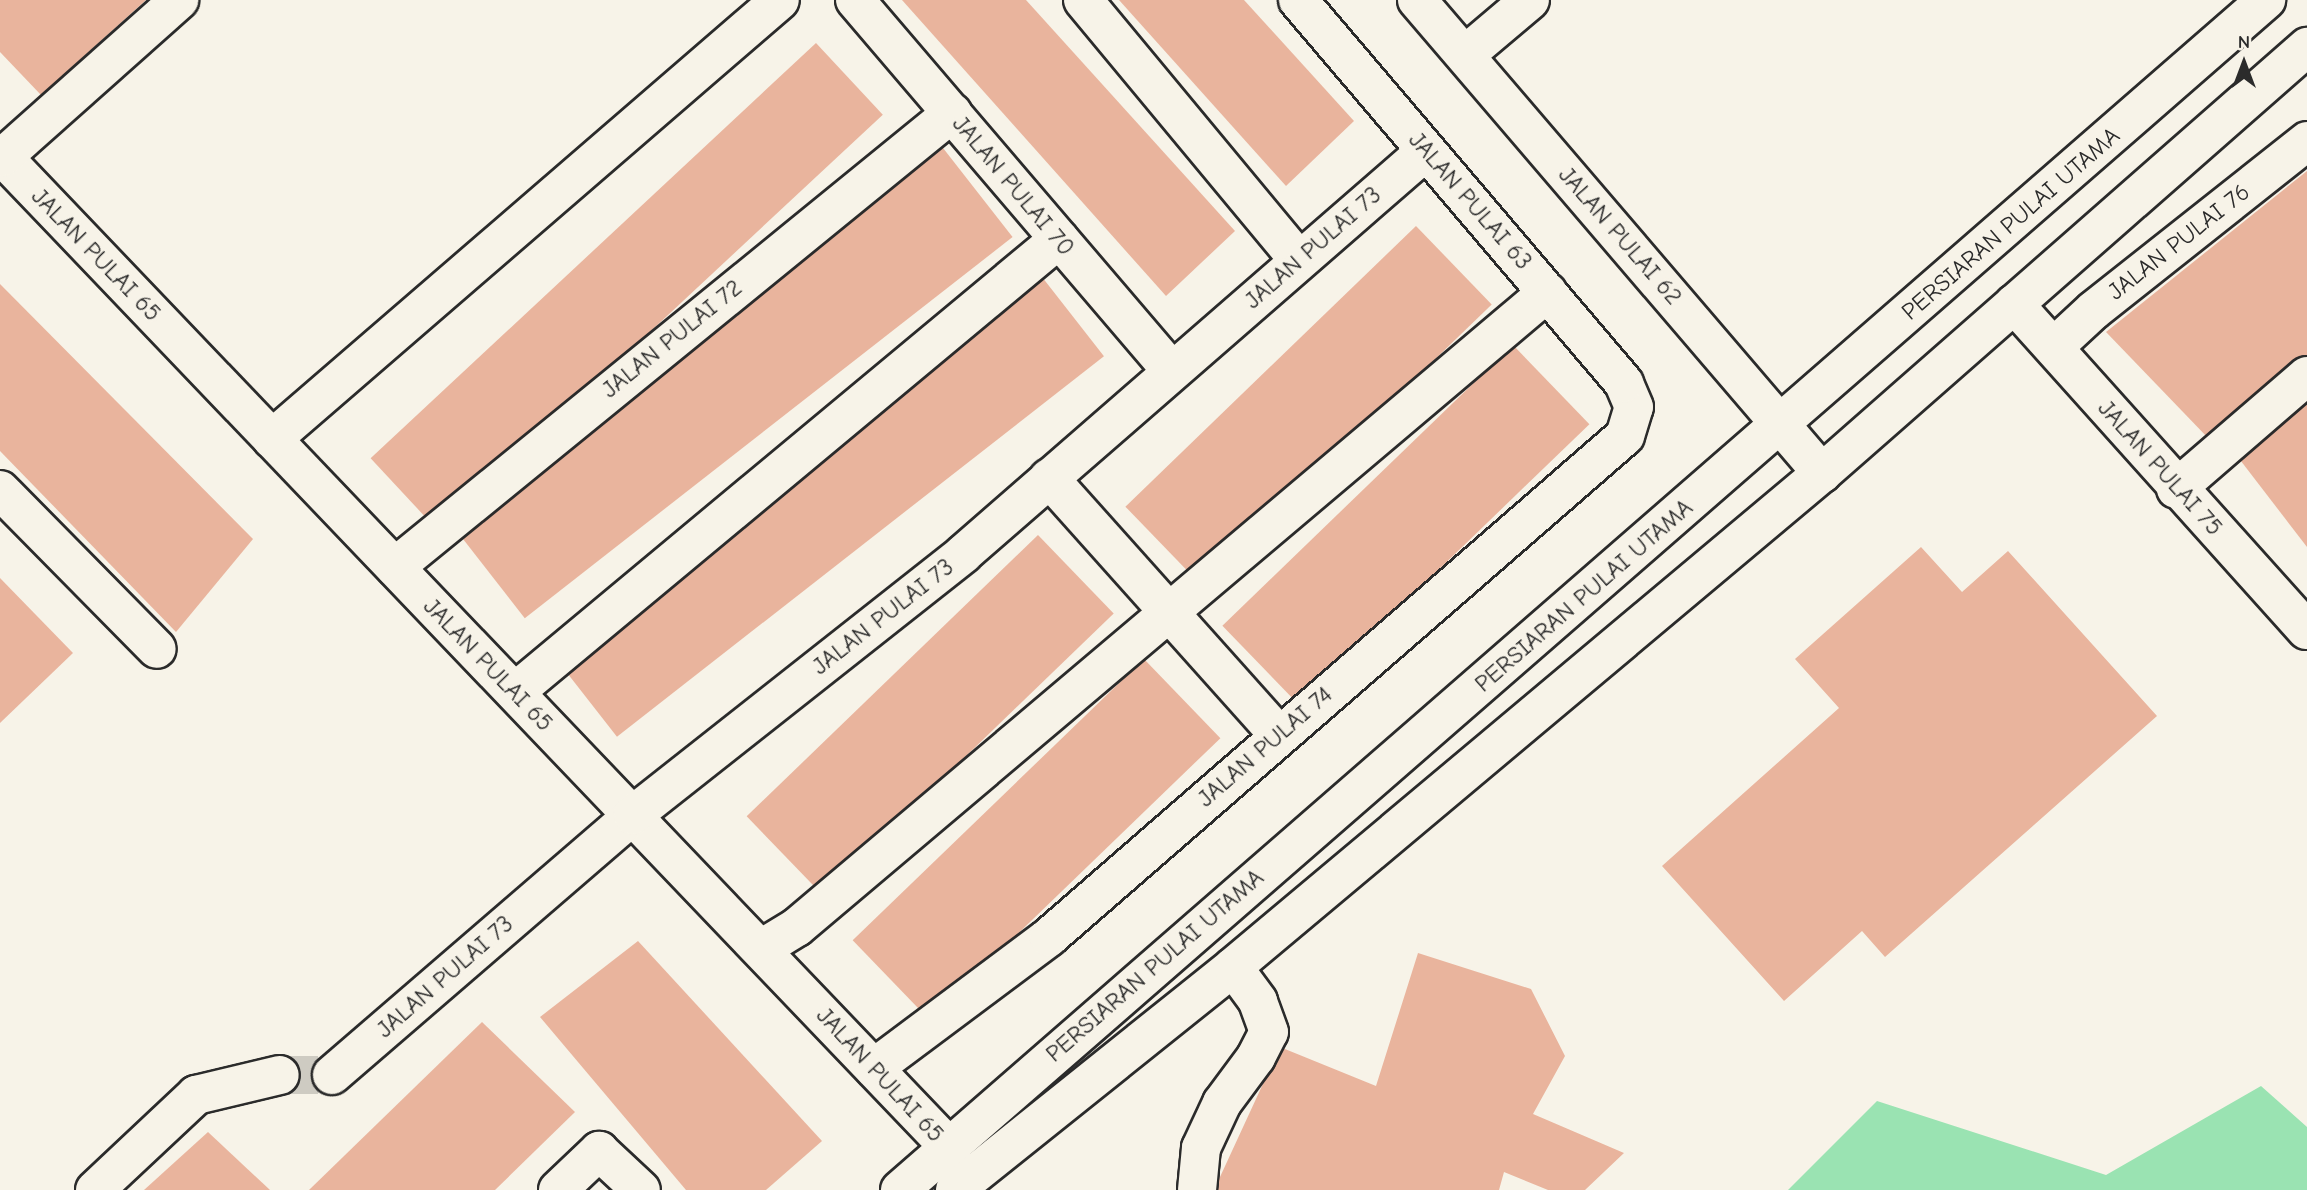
<!DOCTYPE html>
<style>
body{margin:0}
#map{position:relative;width:2307px;height:1190px;overflow:hidden;background:#f7f3e8;font-family:"Comic Neue",sans-serif}
div>[style]{position:absolute}
.green>*{inset:0;background:#9ae3b2}
.building>*{inset:0;background:#e9b49d;transform-origin:0 0}
.minor-tunnel>*{height:38px;margin-top:-19px;transform-origin:0;background:repeating-linear-gradient(90deg,#cecbc2 0 38px,transparent 0 57px)}
.roads{filter:drop-shadow(2px 0 #2b2b2b) drop-shadow(-2px 0 #2b2b2b) drop-shadow(0 2px #2b2b2b) drop-shadow(0 -2px #2b2b2b)}
.minor>*{height:38px;margin:-19px;padding:0 19px;transform-origin:19px;border-radius:19px;background:#f7f3e8}
span{translate:-50% -50%;white-space:nowrap;text-align:center;line-height:1.15;-webkit-text-stroke:6px #f7f3e8;paint-order:stroke}
.street-label{font-size:24px;color:#2b2b2b}
.north{position:absolute;left:2209px;top:28px;width:70px;height:70px;-webkit-text-stroke:5px #f7f3e8;paint-order:stroke;rotate:0deg;font-size:19px;font-weight:700;line-height:28px;text-align:center;color:#2b2b2b}
.north::after{content:'';display:block;margin:auto;width:24px;height:32px;background:#2b2b2b;clip-path:polygon(50% 0,100% 100%,50% 72%,0 100%)}
</style>
<div id="map">
<div class="green">
<i style="clip-path:polygon(2261px 1086px,2307px 1127px,2307px 1190px,1788px 1190px,1877px 1101px,2106px 1175px)"></i>
</div>
<div class="building">
<i style="clip-path:polygon(0 0,146px 0,41px 95px,0 52px)"></i>
<i style="clip-path:polygon(902px 0,1026px 0,1235px 231px,1166px 296px)"></i>
<i style="clip-path:polygon(1119px 0,1244px 0,1354px 121px,1286px 186px)"></i>
<i style="left:816px;top:43px;width:98px;height:609px;rotate:47deg"></i>
<i style="left:943px;top:148px;width:113px;height:619px;rotate:52deg"></i>
<i style="clip-path:polygon(2307px 171px,2307px 357px,2209px 439px,2106px 332px)"></i>
<i style="left:1416px;top:226px;width:109px;height:404px;rotate:46deg"></i>
<i style="left:1035px;top:268px;width:112px;height:618px;rotate:52deg"></i>
<i style="clip-path:polygon(0 284px,253px 539px,176px 632px,0 451px)"></i>
<i style="left:1513px;top:345px;width:110px;height:404px;rotate:46deg"></i>
<i style="clip-path:polygon(2307px 394px,2307px 547px,2234px 452px)"></i>
<i style="left:1038px;top:535px;width:109px;height:405px;rotate:46deg"></i>
<i style="clip-path:polygon(1921px 547px,1962px 592px,2008px 551px,2157px 716px,1885px 957px,1862px 931px,1784px 1001px,1662px 866px,1839px 708px,1795px 659px)"></i>
<i style="clip-path:polygon(0 578px,73px 653px,0 723px)"></i>
<i style="left:1144px;top:659px;width:110px;height:405px;rotate:46deg"></i>
<i style="clip-path:polygon(638px 941px,822px 1141px,766px 1190px,686px 1190px,540px 1017px)"></i>
<i style="clip-path:polygon(1418px 953px,1531px 989px,1565px 1056px,1533px 1114px,1624px 1153px,1585px 1190px,1548px 1190px,1504px 1172px,1499px 1190px,1214px 1190px,1280px 1047px,1376px 1086px)"></i>
<i style="clip-path:polygon(482px 1022px,575px 1112px,495px 1190px,309px 1190px)"></i>
<i style="clip-path:polygon(208px 1132px,270px 1190px,144px 1190px)"></i>
</div>
<div class="minor-tunnel">
<i style="left:280px;top:1075px;width:52px"></i>
</div>
<div class="roads">
<div class="minor">
<i style="left:855px;top:0;width:488px;rotate:49.5deg"></i>
<i style="left:1083px;top:0;width:337px;rotate:50.3deg"></i>
<i style="left:1417px;top:0;width:623px;rotate:49.43deg"></i>
<i style="left:1465px;top:55px;width:85px;rotate:-40.2deg"></i>
<i style="left:0;top:154px;width:1371px;rotate:46.3deg"></i>
<i style="left:947px;top:1145px;width:26px;rotate:72deg"></i>
<i style="left:3px;top:157px;width:236px;rotate:-41.7deg"></i>
<i style="left:2014px;top:304px;width:438px;rotate:48.1deg"></i>
<i style="left:2054px;top:347px;width:54px;rotate:-42.8deg"></i>
<i style="left:2094px;top:310px;width:272px;rotate:-38.4deg"></i>
<i style="left:272px;top:439px;width:671px;rotate:-40.83deg"></i>
<i style="left:1049px;top:478px;width:345px;rotate:48.2deg"></i>
<i style="left:2176px;top:489px;width:173px;rotate:-40.8deg"></i>
<i style="left:0;top:490px;width:223px;rotate:45.4deg"></i>
<i style="left:395px;top:567px;width:719px;rotate:-39.18deg"></i>
<i style="left:515px;top:692px;width:708px;rotate:-39.78deg"></i>
<i style="left:761px;top:949px;width:42px;rotate:-31.4deg"></i>
<i style="left:797px;top:927px;width:983px;rotate:-40.22deg"></i>
<i style="left:874px;top:1068px;width:219px;rotate:-36.8deg"></i>
<i style="left:1049px;top:937px;width:763px;rotate:-41.02deg"></i>
<i style="left:1625px;top:436px;width:30px;rotate:-73deg"></i>
<i style="left:1634px;top:407px;width:26px;rotate:-113deg"></i>
<i style="left:1624px;top:383px;width:503px;rotate:-130.4deg"></i>
<i style="left:332px;top:1075px;width:398px;rotate:-40.8deg"></i>
<i style="left:633px;top:815px;width:421px;rotate:-38.3deg"></i>
<i style="left:963px;top:554px;width:614px;rotate:-41.04deg"></i>
<i style="left:95px;top:1190px;width:139px;rotate:-43.2deg"></i>
<i style="left:196px;top:1095px;width:86px;rotate:-13.4deg"></i>
<i style="left:558px;top:1190px;width:57px;rotate:-43.6deg"></i>
<i style="left:599px;top:1151px;width:57px;rotate:42.9deg"></i>
<i style="left:900px;top:1190px;width:1812px;rotate:-41.06deg"></i>
<i style="left:955px;top:1190px;width:356px;rotate:-38.7deg"></i>
<i style="left:1233px;top:967px;width:769px;rotate:-39.99deg"></i>
<i style="left:1822px;top:473px;width:646px;rotate:-41.29deg"></i>
<i style="left:1197px;top:1190px;width:42px;rotate:-84.6deg"></i>
<i style="left:1201px;top:1148px;width:50px;rotate:-65deg"></i>
<i style="left:1222px;top:1103px;width:57px;rotate:-53.5deg"></i>
<i style="left:1256px;top:1057px;width:28px;rotate:-63deg"></i>
<i style="left:1269px;top:1032px;width:33px;rotate:-110deg"></i>
<i style="left:1258px;top:1001px;width:42px;rotate:-126.3deg"></i>
</div>
</div>
<div class="street-label">
<span style="left:1013px;top:186px;rotate:50deg">JALAN PULAI 70</span>
<span style="left:1470px;top:201px;rotate:49deg">JALAN PULAI 63</span>
<span style="left:2011px;top:224px;rotate:-41deg">PERSIARAN PULAI UTAMA</span>
<span style="left:1620px;top:236px;rotate:49deg">JALAN PULAI 62</span>
<span style="left:2179px;top:242px;rotate:-38deg">JALAN PULAI 76</span>
<span style="left:1313px;top:248px;rotate:-41deg">JALAN PULAI 73</span>
<span style="left:96px;top:255px;rotate:46deg">JALAN PULAI 65</span>
<span style="left:672px;top:339px;rotate:-39deg">JALAN PULAI 72</span>
<span style="left:2160px;top:468px;rotate:48deg">JALAN PULAI 75</span>
<span style="left:1584px;top:596px;rotate:-41deg">PERSIARAN PULAI UTAMA</span>
<span style="left:883px;top:617px;rotate:-38deg">JALAN PULAI 73</span>
<span style="left:488px;top:665px;rotate:46deg">JALAN PULAI 65</span>
<span style="left:1265px;top:747px;rotate:-41deg">JALAN PULAI 74</span>
<span style="left:1155px;top:966px;rotate:-41deg">PERSIARAN PULAI UTAMA</span>
<span style="left:445px;top:977px;rotate:-41deg">JALAN PULAI 73</span>
<span style="left:880px;top:1075px;rotate:47deg">JALAN PULAI 65</span>
</div>
<div class="north">N</div>
</div>
